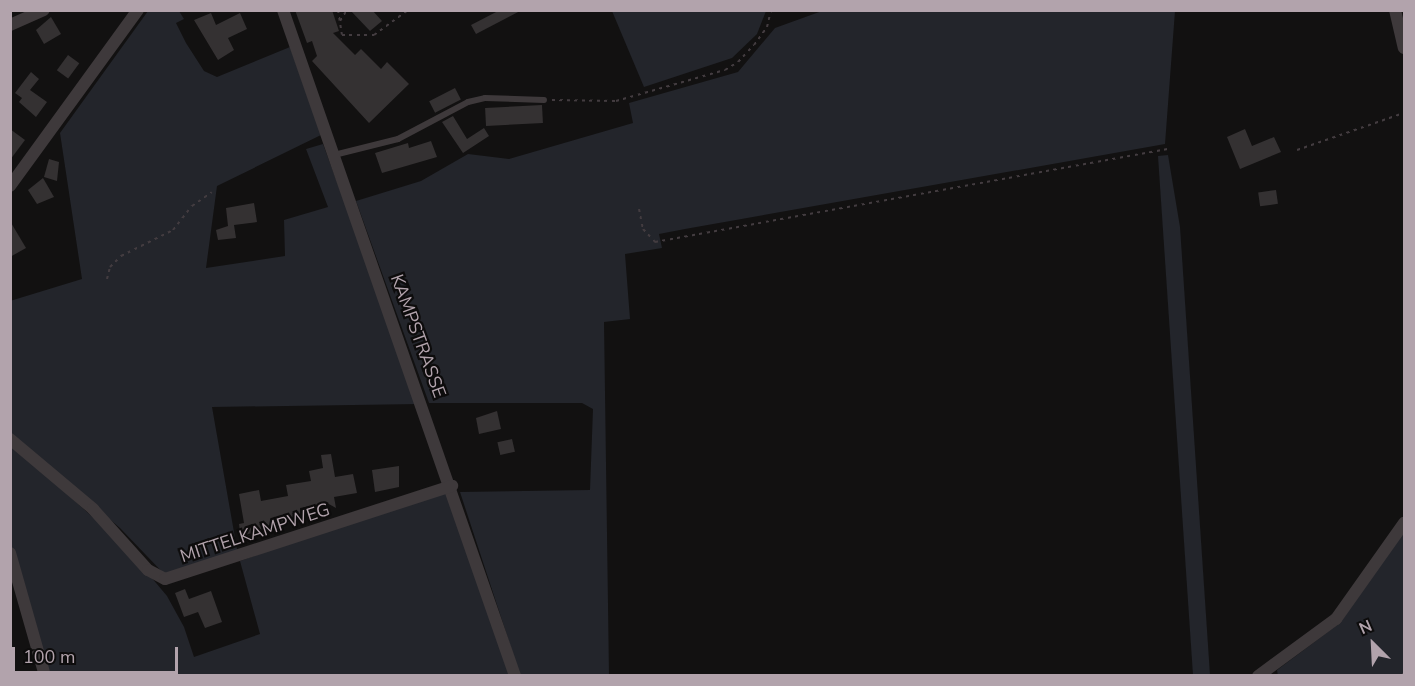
<!DOCTYPE html>
<style>
body{margin:0}
#map{position:relative;width:1415px;height:686px;overflow:hidden;background:#121111;font-family:"Nunito Sans",sans-serif}
div>[style]{position:absolute}
.green>*{inset:0;background:#23252b}
.building>*{inset:0;background:#343132;transform-origin:0 0}
.path>*{height:2px;margin-top:-1px;transform-origin:0;background:repeating-linear-gradient(90deg,#433c40 0 3px,transparent 0 7.5px)}
.lane>*{height:6px;margin:-3px;padding:0 3px;transform-origin:3px;border-radius:3px;background:#3e393b}
.street>*{height:12px;margin:-6px;padding:0 6px;transform-origin:6px;border-radius:6px;background:#3e393b}
span{translate:-50% -50%;white-space:nowrap;text-align:center;line-height:1.15;-webkit-text-stroke:4.5px #0d0c0c;paint-order:stroke}
.street-label{font-size:18px;color:#b2a3ac}
.frame{position:absolute;inset:0;border:12px solid #b2a3ac;pointer-events:none}
.north{position:absolute;left:1343px;top:614px;width:60px;height:60px;-webkit-text-stroke:4px #0d0c0c;paint-order:stroke;rotate:336deg;font-size:16px;font-weight:700;line-height:24px;text-align:center;color:#b2a3ac}
.north::after{content:'';display:block;margin:auto;width:21px;height:27px;background:#b2a3ac;clip-path:polygon(50% 0,100% 100%,50% 72%,0 100%)}
.scale{position:absolute;left:12px;top:647px;width:166px;height:27px;box-sizing:border-box;border:3px solid #b2a3ac;border-top:0;padding-left:8px;font-size:18px;line-height:21px;white-space:nowrap;color:#b2a3ac;-webkit-text-stroke:4px #0d0c0c;paint-order:stroke}
</style>
<div id="map">
<div class="green">
<i style="clip-path:polygon(148px 11px,179px 11px,184px 19px,176px 23px,186px 43px,204px 71px,217px 77px,290px 47px,321px 135px,217px 186px,206px 268px,285px 256px,284px 220px,328px 207px,306px 149px,323px 144px,419px 404px,212px 407px,238px 555px,169px 579px,120px 528px,11px 435px,10px 301px,82px 279px,60px 133px)"></i>
<i style="clip-path:polygon(612px 11px,766px 10px,766px 11px,757px 34px,732px 58px,644px 87px)"></i>
<i style="clip-path:polygon(822px 11px,1175px 11px,1165px 144px,685px 229px,659px 234px,662px 248px,625px 254px,630px 319px,604px 322px,609px 675px,520px 675px,460px 492px,590px 490px,593px 409px,582px 403px,429px 403px,356px 201px,421px 181px,468px 154px,509px 159px,633px 123px,629px 103px,738px 72px,775px 28px)"></i>
<i style="clip-path:polygon(1168px 155px,1180px 227px,1210px 675px,1193px 675px,1158px 156px)"></i>
<i style="clip-path:polygon(10px 443px,125px 546px,167px 596px,184px 627px,194px 657px,260px 634px,240px 561px,448px 487px,509px 675px,48px 675px,11px 545px)"></i>
<i style="clip-path:polygon(1404px 530px,1404px 675px,1278px 676px,1277px 670px,1340px 623px)"></i>
</div>
<div class="building">
<i style="clip-path:polygon(295px 10px,332px 10px,339px 31px,333px 33px,355px 55px,361px 49px,381px 69px,387px 62px,409px 84px,369px 123px,312px 61px,317px 56px,312px 41px,307px 43px)"></i>
<i style="clip-path:polygon(350px 10px,372px 10px,382px 21px,370px 31px)"></i>
<i style="clip-path:polygon(500px 10px,522px 10px,476px 34px,471px 25px)"></i>
<i style="clip-path:polygon(211px 13px,216px 25px,240px 13px,247px 29px,228px 38px,234px 50px,218px 60px,194px 20px)"></i>
<i style="clip-path:polygon(51px 17px,61px 34px,44px 44px,36px 30px)"></i>
<i style="left:68px;top:55px;width:14px;height:19px;rotate:36deg"></i>
<i style="clip-path:polygon(31px 72px,39px 79px,30px 90px,47px 102px,36px 117px,19px 102px,22px 98px,15px 93px)"></i>
<i style="left:455px;top:88px;width:13px;height:29px;rotate:63deg"></i>
<i style="left:542px;top:105px;width:18px;height:57px;rotate:87deg"></i>
<i style="clip-path:polygon(453px 116px,467px 139px,484px 128px,489px 136px,463px 153px,442px 122px)"></i>
<i style="clip-path:polygon(10px 129px,25px 140px,10px 160px)"></i>
<i style="clip-path:polygon(1245px 129px,1252px 146px,1274px 137px,1281px 152px,1240px 169px,1227px 137px)"></i>
<i style="clip-path:polygon(431px 141px,437px 157px,382px 173px,375px 153px,408px 143px,409px 148px)"></i>
<i style="clip-path:polygon(49px 159px,59px 162px,57px 181px,44px 177px)"></i>
<i style="clip-path:polygon(43px 178px,54px 197px,37px 204px,28px 190px)"></i>
<i style="left:1276px;top:190px;width:14px;height:18px;rotate:82deg"></i>
<i style="clip-path:polygon(254px 203px,257px 222px,234px 225px,236px 238px,218px 240px,216px 230px,228px 226px,226px 208px)"></i>
<i style="clip-path:polygon(10px 221px,26px 248px,10px 257px)"></i>
<i style="clip-path:polygon(497px 411px,501px 429px,479px 434px,476px 418px)"></i>
<i style="left:512px;top:439px;width:13px;height:15px;rotate:77deg"></i>
<i style="clip-path:polygon(331px 454px,335px 477px,353px 474px,357px 493px,334px 497px,336px 508px,327px 503px,300px 508px,300px 519px,241px 539px,239px 524px,244px 523px,239px 494px,259px 490px,261px 501px,288px 496px,286px 485px,311px 481px,309px 471px,323px 468px,321px 455px)"></i>
<i style="clip-path:polygon(399px 466px,399px 487px,375px 492px,372px 470px)"></i>
<i style="clip-path:polygon(185px 589px,189px 599px,211px 591px,222px 622px,205px 628px,198px 612px,184px 617px,175px 593px)"></i>
</div>
<div class="path">
<i style="left:338px;top:10px;width:25px;rotate:81deg"></i>
<i style="left:342px;top:35px;width:32px"></i>
<i style="left:374px;top:35px;width:42px;rotate:-36.3deg"></i>
<i style="left:340px;top:21px;width:13px;rotate:-58deg"></i>
<i style="left:552px;top:100px;width:64px;rotate:0.9deg"></i>
<i style="left:616px;top:101px;width:113px;rotate:-15.9deg"></i>
<i style="left:725px;top:70px;width:15px;rotate:-32deg"></i>
<i style="left:738px;top:62px;width:23px;rotate:-47deg"></i>
<i style="left:754px;top:45px;width:22px;rotate:-54deg"></i>
<i style="left:767px;top:27px;width:17px;rotate:-77deg"></i>
<i style="left:1297px;top:150px;width:113px;rotate:-19.1deg"></i>
<i style="left:639px;top:209px;width:20px;rotate:79deg"></i>
<i style="left:643px;top:229px;width:18px;rotate:47deg"></i>
<i style="left:655px;top:242px;width:521px;rotate:-10.28deg"></i>
<i style="left:107px;top:279px;width:12px;rotate:-76deg"></i>
<i style="left:110px;top:267px;width:16px;rotate:-45deg"></i>
<i style="left:121px;top:256px;width:58px;rotate:-26.6deg"></i>
<i style="left:173px;top:230px;width:31px;rotate:-52deg"></i>
<i style="left:192px;top:206px;width:24px;rotate:-35deg"></i>
<i style="left:1402px;top:676px;width:4px;rotate:-63deg"></i>
</div>
<div class="lane">
<i style="left:334px;top:155px;width:66px;rotate:-14deg"></i>
<i style="left:398px;top:139px;width:79px;rotate:-27.9deg"></i>
<i style="left:468px;top:102px;width:17px;rotate:-13deg"></i>
<i style="left:485px;top:98px;width:59px;rotate:1.9deg"></i>
</div>
<div class="street">
<i style="left:283px;top:10px;width:705px;rotate:70.79deg"></i>
<i style="left:1395px;top:10px;width:39px;rotate:77deg"></i>
<i style="left:10px;top:25px;width:37px;rotate:-24deg"></i>
<i style="left:10px;top:186px;width:218px;rotate:-54deg"></i>
<i style="left:10px;top:439px;width:109px;rotate:40.1deg"></i>
<i style="left:93px;top:509px;width:82px;rotate:48deg"></i>
<i style="left:148px;top:570px;width:19px;rotate:28deg"></i>
<i style="left:165px;top:579px;width:302px;rotate:-18deg"></i>
<i style="left:10px;top:553px;width:128px;rotate:74.1deg"></i>
<i style="left:1258px;top:676px;width:97px;rotate:-36.2deg"></i>
<i style="left:1336px;top:619px;width:118px;rotate:-54.7deg"></i>
</div>
<div class="street-label">
<span style="left:418px;top:336px;rotate:70deg">KAMPSTRASSE</span>
<span style="left:255px;top:533px;rotate:-18deg">MITTELKAMPWEG</span>
</div>
<div class="frame"></div>
<div class="north">N</div>
<div class="scale">100 m</div>
</div>
